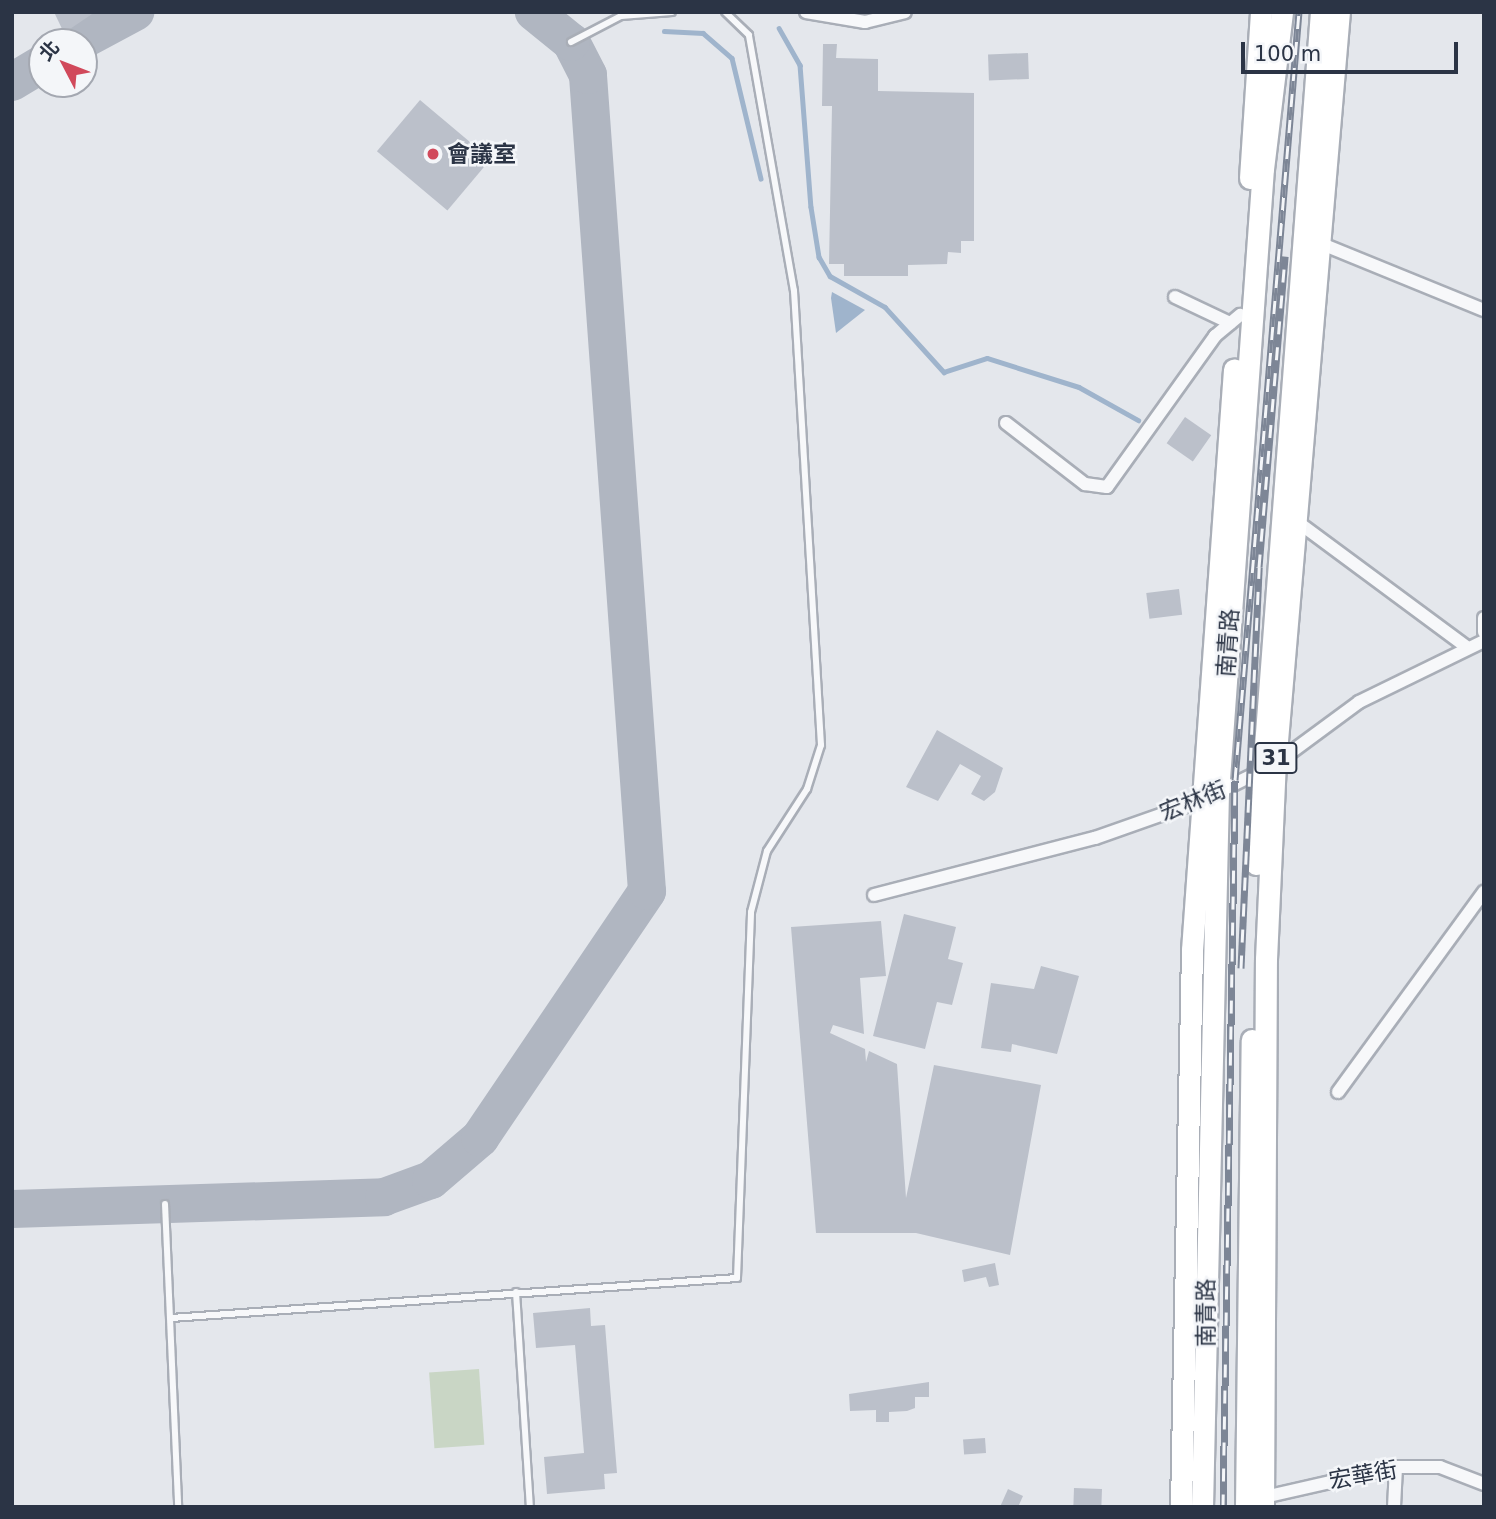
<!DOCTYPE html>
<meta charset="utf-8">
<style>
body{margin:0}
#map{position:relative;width:1496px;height:1519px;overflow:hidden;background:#e4e7ec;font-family:"DejaVu Sans","Noto Sans TC",sans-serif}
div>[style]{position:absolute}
.green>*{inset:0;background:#c9d6c5;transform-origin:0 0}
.water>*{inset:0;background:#9fb4cc}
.stream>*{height:4.5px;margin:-2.25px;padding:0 2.25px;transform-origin:2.25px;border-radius:2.25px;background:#9fb4cc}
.taxiway>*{height:38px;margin:-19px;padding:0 19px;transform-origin:19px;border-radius:19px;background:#b0b6c1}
.building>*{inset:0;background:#bbc0ca;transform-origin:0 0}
.roads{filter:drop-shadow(2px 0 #a9aeb7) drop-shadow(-2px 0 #a9aeb7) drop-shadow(0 2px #a9aeb7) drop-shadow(0 -2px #a9aeb7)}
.lane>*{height:6px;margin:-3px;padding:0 3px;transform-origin:3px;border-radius:3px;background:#f7f8fa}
.street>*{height:12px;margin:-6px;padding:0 6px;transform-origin:6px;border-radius:6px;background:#f7f8fa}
.primary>*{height:21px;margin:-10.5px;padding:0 10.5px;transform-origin:10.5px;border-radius:10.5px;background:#fff}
.rail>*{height:7px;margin-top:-3.5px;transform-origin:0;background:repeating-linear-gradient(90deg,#f4f6f9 0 13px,#7d8696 0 26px);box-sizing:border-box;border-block:2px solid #7d8696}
.dots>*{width:19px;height:19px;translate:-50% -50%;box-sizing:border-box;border:4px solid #f4f6f9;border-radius:50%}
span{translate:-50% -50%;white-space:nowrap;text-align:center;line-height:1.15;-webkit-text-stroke:5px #f4f6f9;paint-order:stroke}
.shield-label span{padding:2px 5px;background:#f4f6f9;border:2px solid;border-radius:5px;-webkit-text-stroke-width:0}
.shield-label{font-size:21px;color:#2b3445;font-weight:700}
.poi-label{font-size:23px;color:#2b3445;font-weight:700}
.left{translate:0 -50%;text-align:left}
.street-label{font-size:23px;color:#2b3445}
.frame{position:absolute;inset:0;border:14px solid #2b3445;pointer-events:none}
.north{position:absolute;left:28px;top:28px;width:70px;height:70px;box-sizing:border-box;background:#f4f6f9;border:2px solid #a4a8b1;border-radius:50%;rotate:312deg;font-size:19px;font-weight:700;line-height:28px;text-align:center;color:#2b3445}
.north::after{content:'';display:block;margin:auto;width:24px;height:32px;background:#d1495b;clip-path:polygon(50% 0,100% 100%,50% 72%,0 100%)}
.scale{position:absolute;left:1241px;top:42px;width:217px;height:32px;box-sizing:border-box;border:4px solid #2b3445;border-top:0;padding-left:9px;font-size:21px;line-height:24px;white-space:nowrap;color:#2b3445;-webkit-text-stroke:5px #f4f6f9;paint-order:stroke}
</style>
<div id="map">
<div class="green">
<i style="left:479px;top:1369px;width:76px;height:50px;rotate:86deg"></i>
</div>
<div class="water">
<i style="clip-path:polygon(832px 292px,865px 310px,836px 333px,831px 298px)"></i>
</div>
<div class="stream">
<i style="left:779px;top:28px;width:43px;rotate:60.4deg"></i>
<i style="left:800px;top:65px;width:142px;rotate:85.6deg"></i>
<i style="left:811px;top:207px;width:51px;rotate:80.9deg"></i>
<i style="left:819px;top:257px;width:22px;rotate:60deg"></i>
<i style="left:830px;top:276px;width:63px;rotate:29.4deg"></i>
<i style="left:885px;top:307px;width:88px;rotate:47.8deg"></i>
<i style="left:944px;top:372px;width:45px;rotate:-18deg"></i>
<i style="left:987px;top:358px;width:96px;rotate:17.5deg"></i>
<i style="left:1079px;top:387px;width:68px;rotate:29.2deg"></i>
<i style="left:664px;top:31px;width:39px;rotate:3deg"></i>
<i style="left:703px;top:33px;width:38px;rotate:41deg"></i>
<i style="left:732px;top:58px;width:124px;rotate:76.5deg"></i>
</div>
<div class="taxiway">
<i style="left:79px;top:42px;width:64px;rotate:-28.2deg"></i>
<i style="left:12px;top:82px;width:35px;rotate:-31deg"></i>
<i style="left:12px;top:1209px;width:372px;rotate:-1.8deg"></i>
<i style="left:384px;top:1197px;width:50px;rotate:-19.9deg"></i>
<i style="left:431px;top:1180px;width:65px;rotate:-40.6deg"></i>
<i style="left:480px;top:1138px;width:298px;rotate:-55.9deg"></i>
<i style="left:647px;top:891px;width:818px;rotate:-94.14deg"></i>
<i style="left:588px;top:75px;width:37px;rotate:-117deg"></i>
<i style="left:571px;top:42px;width:48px;rotate:-141deg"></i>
</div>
<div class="building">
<i style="clip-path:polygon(54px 12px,95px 12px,64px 33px)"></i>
<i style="clip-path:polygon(823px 44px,837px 44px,836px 58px,878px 59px,878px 91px,974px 93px,974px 241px,961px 241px,961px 253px,948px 252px,947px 264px,908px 265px,908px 276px,844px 276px,844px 264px,829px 264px,832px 106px,822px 106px)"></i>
<i style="left:1028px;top:53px;width:26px;height:40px;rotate:88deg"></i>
<i style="left:420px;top:100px;width:92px;height:67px;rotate:40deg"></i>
<i style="left:1185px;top:417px;width:32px;height:32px;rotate:35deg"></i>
<i style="left:1179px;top:589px;width:26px;height:33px;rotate:83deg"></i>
<i style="clip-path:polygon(937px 730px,1003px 768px,995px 792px,984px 801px,971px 794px,981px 776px,960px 764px,938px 801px,906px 787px)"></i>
<i style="clip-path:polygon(904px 914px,956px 927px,948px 959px,963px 963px,952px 1005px,937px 1002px,925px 1049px,873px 1036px)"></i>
<i style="clip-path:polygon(881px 921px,886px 976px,860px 978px,864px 1034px,833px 1025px,830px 1033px,865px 1049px,866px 1062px,869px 1051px,897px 1064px,906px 1198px,934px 1065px,1041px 1085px,1010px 1255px,916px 1233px,816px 1233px,791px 927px)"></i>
<i style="clip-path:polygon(1041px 966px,1079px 976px,1057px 1054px,1012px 1044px,1011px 1052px,981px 1048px,991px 983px,1034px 989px)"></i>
<i style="clip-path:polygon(995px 1263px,999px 1285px,989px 1287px,986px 1277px,964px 1282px,962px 1270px)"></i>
<i style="clip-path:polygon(590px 1308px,591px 1326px,605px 1325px,617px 1473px,604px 1474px,605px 1489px,547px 1494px,544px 1457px,584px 1453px,575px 1345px,536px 1348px,533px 1313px)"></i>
<i style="clip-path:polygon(929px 1382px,929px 1397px,915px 1397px,915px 1408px,907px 1411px,889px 1412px,889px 1422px,876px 1422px,876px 1410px,850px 1411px,849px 1394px)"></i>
<i style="left:985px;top:1438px;width:15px;height:22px;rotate:86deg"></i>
<i style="left:1074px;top:1488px;width:28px;height:19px;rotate:2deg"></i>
<i style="clip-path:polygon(1008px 1489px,1023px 1496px,1018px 1507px,1000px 1507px)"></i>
</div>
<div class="roads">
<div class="lane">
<i style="left:571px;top:42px;width:56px;rotate:-27.5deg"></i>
<i style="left:621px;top:16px;width:51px;rotate:-4.5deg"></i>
<i style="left:165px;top:1204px;width:303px;rotate:87.5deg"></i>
<i style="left:516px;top:1292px;width:215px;rotate:86.3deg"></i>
<i style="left:171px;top:1318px;width:567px;rotate:-4.04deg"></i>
<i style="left:737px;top:1278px;width:366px;rotate:-87.8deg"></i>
<i style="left:751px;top:912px;width:63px;rotate:-75.3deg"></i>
<i style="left:767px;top:851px;width:74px;rotate:-57.2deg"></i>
<i style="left:807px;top:789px;width:46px;rotate:-72.3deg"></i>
<i style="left:821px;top:745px;width:455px;rotate:-93.4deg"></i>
<i style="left:794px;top:291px;width:260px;rotate:-100deg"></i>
<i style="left:749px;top:35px;width:33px;rotate:-136deg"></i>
</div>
<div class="street">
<i style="left:806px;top:12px;width:60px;rotate:9.6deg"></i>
<i style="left:865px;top:22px;width:41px;rotate:-14deg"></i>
<i style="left:1322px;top:244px;width:175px;rotate:22.2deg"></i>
<i style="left:1175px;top:297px;width:61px;rotate:25.3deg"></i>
<i style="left:1006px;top:423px;width:100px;rotate:37.7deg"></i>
<i style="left:1085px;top:484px;width:22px;rotate:8deg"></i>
<i style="left:1107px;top:487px;width:186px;rotate:-54.4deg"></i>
<i style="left:1215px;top:336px;width:33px;rotate:-40deg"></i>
<i style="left:1295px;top:520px;width:212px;rotate:36.5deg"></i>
<i style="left:1484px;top:618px;width:14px;rotate:90deg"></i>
<i style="left:874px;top:895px;width:228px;rotate:-14.5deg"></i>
<i style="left:1095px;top:838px;width:111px;rotate:-19.4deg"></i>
<i style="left:1200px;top:801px;width:84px;rotate:-26.3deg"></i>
<i style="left:1275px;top:764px;width:104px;rotate:-36.4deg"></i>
<i style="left:1359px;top:702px;width:139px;rotate:-26deg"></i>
<i style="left:1338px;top:1092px;width:248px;rotate:-53.9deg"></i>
<i style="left:1260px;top:1498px;width:139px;rotate:-12.8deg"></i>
<i style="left:1396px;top:1467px;width:44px"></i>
<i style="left:1440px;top:1467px;width:47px;rotate:21.1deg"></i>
<i style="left:1394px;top:1507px;width:40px;rotate:-87.1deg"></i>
</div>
<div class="primary">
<i style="left:1250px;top:178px;width:166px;rotate:-86.2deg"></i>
<i style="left:1256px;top:864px;width:854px;rotate:-85.64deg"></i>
<i style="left:1181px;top:1507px;width:557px;rotate:-88.87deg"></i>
<i style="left:1192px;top:950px;width:582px;rotate:-85.86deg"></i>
<i style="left:1202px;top:1507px;width:714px;rotate:-88.72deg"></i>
<i style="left:1218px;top:793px;width:626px;rotate:-85.88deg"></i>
<i style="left:1263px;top:169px;width:158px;rotate:-83.1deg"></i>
<i style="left:1246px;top:1507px;width:467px;rotate:-89.3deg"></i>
<i style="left:1263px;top:1507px;width:548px;rotate:-89.69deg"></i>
<i style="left:1266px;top:959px;width:195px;rotate:-87.4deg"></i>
<i style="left:1275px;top:764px;width:755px;rotate:-85.14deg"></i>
</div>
</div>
<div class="rail">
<i style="left:1241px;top:968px;width:401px;rotate:-87.4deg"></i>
<i style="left:1259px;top:567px;width:312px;rotate:-85.2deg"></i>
<i style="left:1223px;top:1507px;width:727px;rotate:-89.05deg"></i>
<i style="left:1235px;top:780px;width:771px;rotate:-85.24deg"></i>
</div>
<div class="dots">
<i style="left:433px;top:154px;background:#d1495b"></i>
</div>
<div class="shield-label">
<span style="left:1276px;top:758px">31</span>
</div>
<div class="poi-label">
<span class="left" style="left:447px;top:154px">會議室</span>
</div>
<div class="street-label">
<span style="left:1228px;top:643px;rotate:-86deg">南青路</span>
<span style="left:1193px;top:801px;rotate:-22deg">宏林街</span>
<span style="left:1206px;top:1313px;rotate:-90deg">南青路</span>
<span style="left:1363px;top:1475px;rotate:-10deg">宏華街</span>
</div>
<div class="frame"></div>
<div class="north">北</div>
<div class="scale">100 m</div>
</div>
